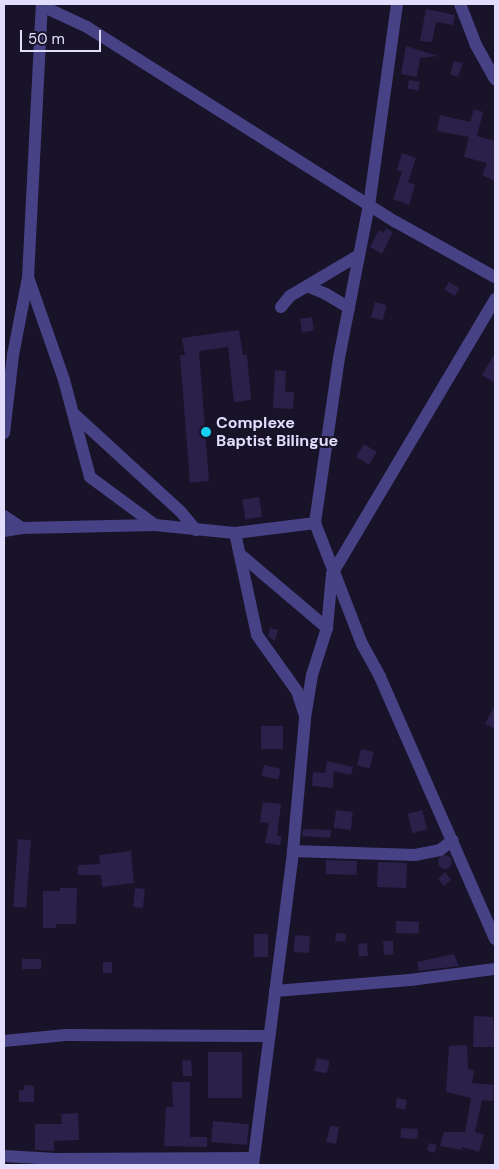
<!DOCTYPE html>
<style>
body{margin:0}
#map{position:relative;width:499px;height:1169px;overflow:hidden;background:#181329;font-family:"DM Sans",sans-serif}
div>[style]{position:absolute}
.building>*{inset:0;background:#2a2049;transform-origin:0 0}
.round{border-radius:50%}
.minor>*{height:12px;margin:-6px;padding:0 6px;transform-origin:6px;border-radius:6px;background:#474185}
.dots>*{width:14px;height:14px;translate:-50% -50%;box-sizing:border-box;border:2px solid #181329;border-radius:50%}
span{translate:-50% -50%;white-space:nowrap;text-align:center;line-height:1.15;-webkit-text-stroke:4px #181329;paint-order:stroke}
.poi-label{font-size:16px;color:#e2ddfd;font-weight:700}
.left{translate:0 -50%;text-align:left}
.frame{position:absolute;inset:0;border:5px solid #e2ddfd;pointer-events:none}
.scale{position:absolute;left:20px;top:30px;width:81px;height:22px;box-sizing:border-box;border:2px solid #e2ddfd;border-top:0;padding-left:6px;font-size:15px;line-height:18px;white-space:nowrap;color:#e2ddfd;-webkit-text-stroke:4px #181329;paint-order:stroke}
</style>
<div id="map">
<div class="building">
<i style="clip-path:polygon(426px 9px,455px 15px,453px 25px,436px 22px,432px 42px,420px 41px)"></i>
<i style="clip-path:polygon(406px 46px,438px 56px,420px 58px,417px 77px,401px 74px)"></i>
<i style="clip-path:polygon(454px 61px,463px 63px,458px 77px,450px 74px)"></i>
<i style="left:409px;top:80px;width:11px;height:9px;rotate:10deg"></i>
<i style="clip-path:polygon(474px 109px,483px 112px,477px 136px,495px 141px,495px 181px,482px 175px,487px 163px,464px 157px,469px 137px,437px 131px,440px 115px,470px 122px)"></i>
<i style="clip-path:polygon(402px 153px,416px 158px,408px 182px,415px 185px,409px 205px,393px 199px,402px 172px,397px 170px)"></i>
<i style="clip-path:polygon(386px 228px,393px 232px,382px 254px,370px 247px,379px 230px,384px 233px)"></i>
<i style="left:449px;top:282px;width:12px;height:9px;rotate:31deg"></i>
<i style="left:375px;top:302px;width:12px;height:16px;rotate:14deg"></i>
<i style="left:312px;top:317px;width:14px;height:12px;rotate:82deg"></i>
<i style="clip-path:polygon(239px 330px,243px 355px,247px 355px,251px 400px,234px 402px,228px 347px,199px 351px,209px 481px,190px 483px,180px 355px,185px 355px,182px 338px)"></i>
<i style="clip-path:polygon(495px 353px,495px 383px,482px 375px)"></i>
<i style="clip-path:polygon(275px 370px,286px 371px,285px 392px,294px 392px,293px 409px,273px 408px)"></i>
<i style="left:364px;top:444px;width:15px;height:15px;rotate:32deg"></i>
<i style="left:259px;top:497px;width:20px;height:17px;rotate:81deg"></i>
<i style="clip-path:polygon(270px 628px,278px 630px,275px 641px,268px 636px)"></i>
<i style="clip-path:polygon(495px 705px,495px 729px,485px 724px)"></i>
<i style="left:283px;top:726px;width:23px;height:22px;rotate:90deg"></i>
<i style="left:361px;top:749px;width:13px;height:17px;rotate:13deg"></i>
<i style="clip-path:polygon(327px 761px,353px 767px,351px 775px,334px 771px,333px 788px,312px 786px,313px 772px,325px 773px)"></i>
<i style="left:264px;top:765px;width:17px;height:11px;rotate:13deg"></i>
<i style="clip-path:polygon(263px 802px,281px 804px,277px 836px,282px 837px,280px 845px,265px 843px,269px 823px,260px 822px)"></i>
<i style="left:336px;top:810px;width:17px;height:18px;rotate:7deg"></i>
<i style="left:422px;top:810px;width:20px;height:15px;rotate:75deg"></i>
<i style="clip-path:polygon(303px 829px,331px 830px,330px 838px,302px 836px)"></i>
<i style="left:18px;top:839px;width:13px;height:68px;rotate:4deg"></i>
<i style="clip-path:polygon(131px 851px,134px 883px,102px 887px,101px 875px,78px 875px,78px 865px,100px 864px,99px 855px)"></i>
<i class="round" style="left:438px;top:855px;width:14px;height:14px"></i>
<i style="left:326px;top:860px;width:31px;height:14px;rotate:2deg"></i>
<i style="left:378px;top:862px;width:29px;height:25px;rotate:2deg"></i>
<i style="clip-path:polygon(445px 872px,451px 880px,444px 886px,438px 879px)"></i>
<i style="clip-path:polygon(60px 888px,77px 888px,76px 924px,56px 924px,56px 928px,43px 928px,43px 891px,60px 891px)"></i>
<i style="left:135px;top:888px;width:10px;height:19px;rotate:6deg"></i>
<i style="left:396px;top:921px;width:23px;height:12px;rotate:2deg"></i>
<i style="left:336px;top:933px;width:10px;height:8px;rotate:6deg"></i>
<i style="left:254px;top:934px;width:14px;height:23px"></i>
<i style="left:295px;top:935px;width:15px;height:17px;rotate:4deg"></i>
<i style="clip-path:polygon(383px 941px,393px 941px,393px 954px,384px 955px)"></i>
<i style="left:367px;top:943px;width:13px;height:9px;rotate:86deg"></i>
<i style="clip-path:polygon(454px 954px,459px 966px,419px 971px,417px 962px)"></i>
<i style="left:22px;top:959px;width:19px;height:10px"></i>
<i style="left:103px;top:962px;width:9px;height:11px"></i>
<i style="clip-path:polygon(474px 1016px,493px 1017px,495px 1047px,473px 1047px)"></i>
<i style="clip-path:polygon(467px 1045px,468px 1069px,474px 1070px,472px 1083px,494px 1085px,493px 1101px,482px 1100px,475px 1132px,484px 1135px,479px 1152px,462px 1147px,461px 1150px,440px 1146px,444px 1132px,465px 1132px,471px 1098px,446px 1092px,449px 1046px)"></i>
<i style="left:208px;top:1052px;width:34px;height:46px"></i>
<i style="left:317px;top:1058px;width:13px;height:13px;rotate:13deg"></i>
<i style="left:191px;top:1060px;width:16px;height:9px;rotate:86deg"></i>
<i style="clip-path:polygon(172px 1082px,190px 1082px,190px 1137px,207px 1137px,207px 1147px,164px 1146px,166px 1107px,173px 1107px)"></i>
<i style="clip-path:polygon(24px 1085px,34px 1086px,34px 1102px,19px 1102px,19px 1090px,24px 1090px)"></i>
<i style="left:397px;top:1098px;width:10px;height:10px;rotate:11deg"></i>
<i style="clip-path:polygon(78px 1113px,79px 1140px,54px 1141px,54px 1151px,35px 1150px,35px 1124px,62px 1124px,61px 1114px)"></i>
<i style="left:213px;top:1121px;width:36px;height:21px;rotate:5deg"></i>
<i style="clip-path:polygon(330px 1126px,339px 1127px,336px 1144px,326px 1142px)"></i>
<i style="left:401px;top:1128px;width:17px;height:10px;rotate:3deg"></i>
<i style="left:429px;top:1143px;width:8px;height:8px;rotate:14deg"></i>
</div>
<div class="minor">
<i style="left:397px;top:4px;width:203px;rotate:97.9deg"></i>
<i style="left:369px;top:205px;width:156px;rotate:101.1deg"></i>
<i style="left:339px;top:358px;width:167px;rotate:98.3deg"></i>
<i style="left:315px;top:523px;width:130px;rotate:68.8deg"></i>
<i style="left:362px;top:644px;width:38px;rotate:61deg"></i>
<i style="left:380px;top:677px;width:286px;rotate:66.3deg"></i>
<i style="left:460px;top:4px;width:44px;rotate:68.7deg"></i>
<i style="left:476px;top:45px;width:39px;rotate:61deg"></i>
<i style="left:42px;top:6px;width:50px;rotate:25deg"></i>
<i style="left:87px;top:27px;width:365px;rotate:32.3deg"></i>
<i style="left:396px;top:222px;width:113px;rotate:29.1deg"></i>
<i style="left:29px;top:280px;width:106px;rotate:70.7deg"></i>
<i style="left:64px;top:380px;width:100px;rotate:75deg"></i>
<i style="left:90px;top:477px;width:81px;rotate:36.4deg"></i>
<i style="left:309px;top:287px;width:18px;rotate:22deg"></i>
<i style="left:326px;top:294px;width:27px;rotate:31deg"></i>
<i style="left:281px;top:307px;width:14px;rotate:-51deg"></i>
<i style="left:290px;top:296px;width:80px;rotate:-30.7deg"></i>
<i style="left:74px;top:414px;width:144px;rotate:42.5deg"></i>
<i style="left:180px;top:511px;width:25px;rotate:50deg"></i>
<i style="left:4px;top:433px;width:79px;rotate:-83.4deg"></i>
<i style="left:13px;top:355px;width:78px;rotate:-79deg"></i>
<i style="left:28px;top:278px;width:274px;rotate:-87.1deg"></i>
<i style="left:4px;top:516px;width:22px;rotate:34deg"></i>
<i style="left:4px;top:531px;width:18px;rotate:-9deg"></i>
<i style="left:22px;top:528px;width:133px;rotate:-1.3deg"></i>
<i style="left:155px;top:525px;width:80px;rotate:5.7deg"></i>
<i style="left:235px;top:533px;width:81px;rotate:-7.1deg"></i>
<i style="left:235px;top:533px;width:104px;rotate:77.8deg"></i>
<i style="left:257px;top:635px;width:69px;rotate:54.5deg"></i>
<i style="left:297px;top:691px;width:23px;rotate:72deg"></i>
<i style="left:241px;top:555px;width:113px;rotate:40.3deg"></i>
<i style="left:293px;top:851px;width:122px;rotate:1.9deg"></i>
<i style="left:415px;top:855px;width:25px;rotate:-11deg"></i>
<i style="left:440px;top:850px;width:16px;rotate:-38deg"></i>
<i style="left:275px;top:991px;width:135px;rotate:-4.7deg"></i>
<i style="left:410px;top:980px;width:86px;rotate:-7.4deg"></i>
<i style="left:4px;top:1041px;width:62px;rotate:-5.5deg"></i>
<i style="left:66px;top:1035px;width:203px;rotate:0.3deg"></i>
<i style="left:4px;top:1156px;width:52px;rotate:3.3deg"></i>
<i style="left:56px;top:1159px;width:197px;rotate:-0.3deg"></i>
<i style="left:253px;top:1165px;width:317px;rotate:-82.7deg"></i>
<i style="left:293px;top:851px;width:134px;rotate:-84.8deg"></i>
<i style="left:305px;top:718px;width:44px;rotate:-80.8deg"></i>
<i style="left:312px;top:675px;width:49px;rotate:-72.3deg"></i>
<i style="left:327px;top:628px;width:54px;rotate:-84.7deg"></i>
<i style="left:332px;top:574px;width:320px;rotate:-59.3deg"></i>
</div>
<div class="dots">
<i style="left:206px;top:432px;background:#17cfef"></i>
</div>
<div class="poi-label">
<span class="left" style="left:216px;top:432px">Complexe<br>Baptist Bilingue</span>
</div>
<div class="frame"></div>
<div class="scale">50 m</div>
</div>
